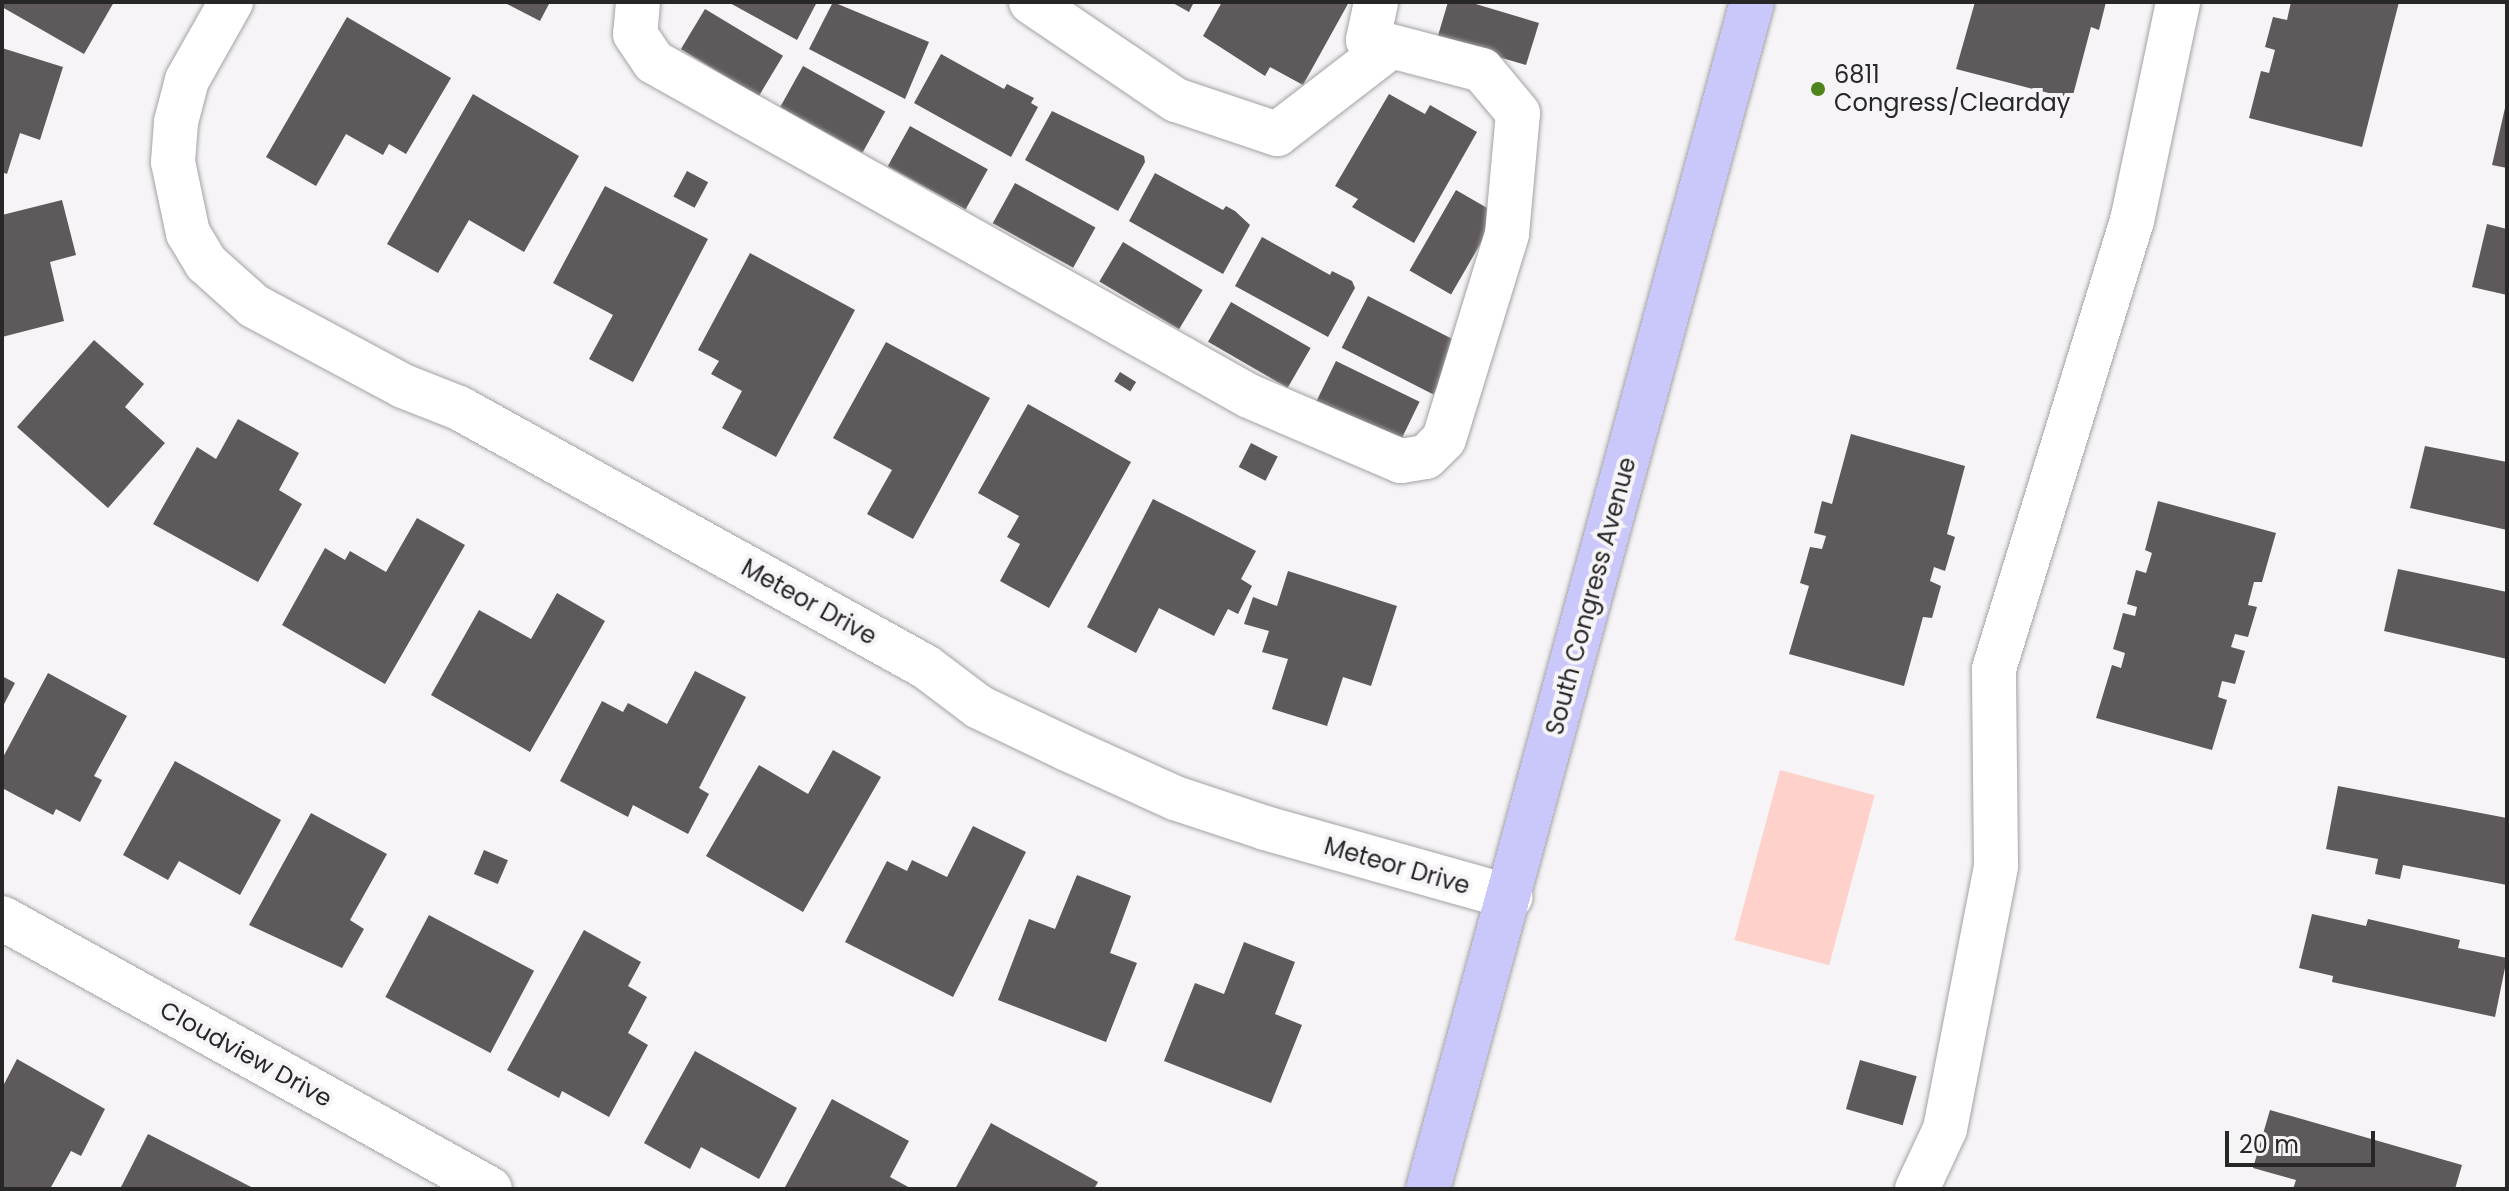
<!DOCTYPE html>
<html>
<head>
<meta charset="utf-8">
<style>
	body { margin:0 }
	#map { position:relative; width:2509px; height:1191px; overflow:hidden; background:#f6f4f7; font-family:Poppins,sans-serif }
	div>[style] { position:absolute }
	.green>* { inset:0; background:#fed2ca; transform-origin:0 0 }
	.building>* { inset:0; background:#5e5a5b; transform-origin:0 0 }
	.roads { filter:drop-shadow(0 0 2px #a4a2a5) drop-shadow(0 0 2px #a4a2a5) }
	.minor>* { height:44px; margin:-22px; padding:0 22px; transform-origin:22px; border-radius:22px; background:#fff }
	.major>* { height:44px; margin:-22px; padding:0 22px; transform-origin:22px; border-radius:22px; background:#cac7fa }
	.dots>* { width:22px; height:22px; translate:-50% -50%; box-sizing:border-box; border:4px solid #f6f4f7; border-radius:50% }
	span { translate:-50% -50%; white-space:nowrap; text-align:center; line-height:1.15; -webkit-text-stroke:8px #f6f4f7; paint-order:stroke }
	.poi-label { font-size:24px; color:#282728 }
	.left { translate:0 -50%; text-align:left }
	.street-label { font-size:24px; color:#282728 }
	.frame { position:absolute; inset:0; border:4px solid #282728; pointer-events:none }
	.scale { position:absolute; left:2225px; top:1131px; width:150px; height:36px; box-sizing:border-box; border:4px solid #282728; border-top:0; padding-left:10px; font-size:24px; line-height:28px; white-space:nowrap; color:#282728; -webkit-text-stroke:6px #f6f4f7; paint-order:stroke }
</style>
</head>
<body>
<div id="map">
	<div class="green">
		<i style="left:1780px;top:770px;width:98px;height:176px;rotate:15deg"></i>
	</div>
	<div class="building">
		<i style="clip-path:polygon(2px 2px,114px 2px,84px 54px,2px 7px)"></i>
		<i style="clip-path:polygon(503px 2px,550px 2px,540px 21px)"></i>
		<i style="clip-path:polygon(728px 2px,817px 2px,797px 40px)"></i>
		<i style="clip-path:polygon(833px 2px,929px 42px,905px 99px,809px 49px)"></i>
		<i style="clip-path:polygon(1171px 2px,1194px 2px,1189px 12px)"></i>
		<i style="clip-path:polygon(1222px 2px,1349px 2px,1303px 85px,1270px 67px,1265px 76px,1203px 36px)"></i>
		<i style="clip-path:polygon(1448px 2px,1469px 2px,1539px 23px,1526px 65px,1437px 39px)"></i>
		<i style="clip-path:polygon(1975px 2px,2106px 2px,2099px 30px,2091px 27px,2072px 99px,1956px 69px)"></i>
		<i style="clip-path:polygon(2291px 2px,2399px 2px,2362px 147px,2249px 118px,2261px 71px,2269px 73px,2275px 50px,2265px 47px,2273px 17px,2287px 20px)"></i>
		<i style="left:705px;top:9px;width:91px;height:47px;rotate:31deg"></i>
		<i style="clip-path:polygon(347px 17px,451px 78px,406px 154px,389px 144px,383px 155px,346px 134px,316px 186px,266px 157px)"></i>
		<i style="clip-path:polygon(2px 48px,63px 67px,40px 140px,20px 133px,7px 174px,2px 172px)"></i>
		<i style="clip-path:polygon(941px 54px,1004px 89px,1007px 84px,1034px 98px,1031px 103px,1038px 107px,1011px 157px,914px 103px)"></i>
		<i style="left:803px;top:66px;width:94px;height:47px;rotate:29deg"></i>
		<i style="clip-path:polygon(473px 94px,579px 156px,524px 252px,469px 220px,438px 273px,387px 244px)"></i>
		<i style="clip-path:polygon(1389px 94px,1425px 114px,1430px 105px,1477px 132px,1414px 243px,1352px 207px,1358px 199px,1335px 186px)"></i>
		<i style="clip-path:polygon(2505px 108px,2507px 109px,2507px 168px,2492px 165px)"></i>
		<i style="clip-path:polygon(1052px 111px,1144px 156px,1145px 162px,1118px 211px,1025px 160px)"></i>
		<i style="left:910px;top:126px;width:89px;height:46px;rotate:29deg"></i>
		<i style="left:687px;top:171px;width:24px;height:29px;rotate:28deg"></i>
		<i style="clip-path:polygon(1155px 173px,1223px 210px,1226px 206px,1235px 211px,1250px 225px,1223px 274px,1129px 221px)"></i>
		<i style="left:1015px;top:183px;width:92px;height:46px;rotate:29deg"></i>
		<i style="clip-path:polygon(605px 186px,708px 239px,633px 382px,589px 359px,613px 315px,553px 283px)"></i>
		<i style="left:1456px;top:190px;width:48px;height:93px;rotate:30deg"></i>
		<i style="clip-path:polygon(62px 200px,76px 255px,50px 262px,64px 321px,2px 337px,2px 215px)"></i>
		<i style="clip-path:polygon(2487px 224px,2507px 229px,2507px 295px,2472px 287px)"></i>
		<i style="clip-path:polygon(1262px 237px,1330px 275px,1332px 271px,1352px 281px,1355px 288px,1328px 337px,1235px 286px)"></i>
		<i style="left:1123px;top:242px;width:93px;height:46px;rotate:31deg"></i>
		<i style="clip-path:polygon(750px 253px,855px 310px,776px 457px,722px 428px,742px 391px,711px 374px,719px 361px,698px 350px)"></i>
		<i style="left:1368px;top:296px;width:103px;height:58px;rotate:27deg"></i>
		<i style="left:1231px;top:302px;width:92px;height:46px;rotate:30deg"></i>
		<i style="clip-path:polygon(94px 340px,144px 384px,125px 407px,165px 443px,108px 508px,17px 427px)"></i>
		<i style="clip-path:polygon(886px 342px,990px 398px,913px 539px,867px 514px,892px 470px,833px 438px)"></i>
		<i style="left:1336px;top:361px;width:93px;height:47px;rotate:26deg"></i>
		<i style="left:1120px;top:372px;width:19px;height:11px;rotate:32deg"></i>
		<i style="clip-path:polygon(1028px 404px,1131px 462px,1049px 608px,1000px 581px,1020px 544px,1007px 537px,1019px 516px,978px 493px)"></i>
		<i style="clip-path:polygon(238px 419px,299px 453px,279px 490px,302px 504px,258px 582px,153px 524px,197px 447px,216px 459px)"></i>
		<i style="clip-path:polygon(1851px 434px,1965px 466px,1947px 534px,1955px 537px,1945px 571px,1934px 567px,1930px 581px,1941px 586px,1932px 618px,1923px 617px,1904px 686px,1789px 654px,1809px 586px,1800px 583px,1810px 547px,1822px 549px,1826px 536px,1814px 533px,1822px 501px,1832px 504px)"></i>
		<i style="left:1251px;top:443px;width:30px;height:27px;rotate:27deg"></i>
		<i style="clip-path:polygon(2425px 446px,2507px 462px,2507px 530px,2410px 508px)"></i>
		<i style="clip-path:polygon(1153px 499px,1256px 551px,1241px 579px,1252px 586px,1238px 614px,1228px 609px,1214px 636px,1159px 608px,1136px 653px,1087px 627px)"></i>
		<i style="clip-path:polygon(2158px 501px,2276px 533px,2262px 582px,2254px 582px,2248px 605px,2257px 607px,2248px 637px,2235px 634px,2231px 647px,2245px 651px,2235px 684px,2222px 681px,2218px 697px,2227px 700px,2212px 750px,2096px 718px,2112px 665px,2121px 668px,2125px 653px,2113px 649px,2123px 613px,2135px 616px,2137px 607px,2127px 604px,2136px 570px,2146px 573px,2152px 553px,2145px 550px)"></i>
		<i style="clip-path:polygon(417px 518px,465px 545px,385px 684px,282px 625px,325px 548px,345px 560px,350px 551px,386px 572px)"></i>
		<i style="clip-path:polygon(2398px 569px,2507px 592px,2507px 659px,2384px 631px)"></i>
		<i style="clip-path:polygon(1288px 571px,1397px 606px,1371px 686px,1343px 677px,1327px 726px,1272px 709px,1288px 659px,1262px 652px,1269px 631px,1244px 624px,1253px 597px,1277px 606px)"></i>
		<i style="clip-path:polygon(557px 593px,605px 621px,530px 752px,431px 695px,479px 610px,531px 639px)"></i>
		<i style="clip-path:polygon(695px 671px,746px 697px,699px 788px,709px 794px,688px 834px,633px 805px,628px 817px,560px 781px,602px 701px,623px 712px,628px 703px,667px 724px)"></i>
		<i style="clip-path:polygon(48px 673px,127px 716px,94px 776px,102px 780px,80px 822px,56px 809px,53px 815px,2px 788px,2px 759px)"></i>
		<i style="clip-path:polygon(2px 676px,15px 683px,2px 708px)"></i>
		<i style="clip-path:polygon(833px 750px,881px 777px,803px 912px,706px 856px,759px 765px,808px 794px)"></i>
		<i style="clip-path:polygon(175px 761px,281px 820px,240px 895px,179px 861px,168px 880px,123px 855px)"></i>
		<i style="clip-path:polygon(2338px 786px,2507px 818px,2507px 885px,2403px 865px,2400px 879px,2375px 874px,2378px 859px,2326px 849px)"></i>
		<i style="clip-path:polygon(311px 813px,387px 854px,350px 920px,364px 929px,342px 968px,249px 925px)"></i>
		<i style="clip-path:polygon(973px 826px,1026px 852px,953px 997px,845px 942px,887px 861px,907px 871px,912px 860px,947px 877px)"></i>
		<i style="left:484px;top:850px;width:26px;height:26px;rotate:23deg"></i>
		<i style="clip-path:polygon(1077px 875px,1131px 896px,1110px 953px,1137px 963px,1106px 1042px,998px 1000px,1029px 919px,1055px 929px)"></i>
		<i style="clip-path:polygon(2312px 914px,2366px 926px,2368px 919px,2460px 940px,2458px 948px,2507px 958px,2495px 1017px,2332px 982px,2333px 976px,2299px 968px)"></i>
		<i style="left:429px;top:915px;width:119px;height:93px;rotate:28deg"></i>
		<i style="clip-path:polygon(584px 930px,641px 962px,628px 986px,647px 997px,628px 1033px,648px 1045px,609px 1117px,562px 1091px,559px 1098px,507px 1070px)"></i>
		<i style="clip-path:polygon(1244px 942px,1295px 962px,1275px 1014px,1302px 1025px,1271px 1103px,1164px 1061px,1195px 983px,1224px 994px)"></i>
		<i style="clip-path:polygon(695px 1051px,797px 1108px,759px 1179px,701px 1147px,690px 1169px,644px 1143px)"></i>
		<i style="clip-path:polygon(17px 1059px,105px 1109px,81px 1156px,71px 1151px,50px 1189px,2px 1189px,2px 1088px)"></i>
		<i style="left:1860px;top:1060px;width:59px;height:51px;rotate:16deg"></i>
		<i style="clip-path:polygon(832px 1099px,909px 1141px,890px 1177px,912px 1189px,784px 1189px)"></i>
		<i style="clip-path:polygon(2270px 1110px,2462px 1165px,2455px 1189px,2293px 1189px,2296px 1180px,2253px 1168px)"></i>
		<i style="clip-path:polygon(991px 1123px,1098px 1182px,1094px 1189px,955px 1189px)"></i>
		<i style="clip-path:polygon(148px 1134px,158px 1139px,255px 1189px,120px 1189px)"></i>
	</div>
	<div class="roads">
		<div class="minor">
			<i style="left:231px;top:2px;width:90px;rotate:119.4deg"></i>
			<i style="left:187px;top:80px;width:43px;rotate:104.7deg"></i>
			<i style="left:176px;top:122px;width:40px;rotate:94.3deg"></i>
			<i style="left:173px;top:162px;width:73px;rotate:78.1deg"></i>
			<i style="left:188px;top:233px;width:35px;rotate:59deg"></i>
			<i style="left:206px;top:263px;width:64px;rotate:41.9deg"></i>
			<i style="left:254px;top:306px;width:169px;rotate:28.2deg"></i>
			<i style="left:403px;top:386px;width:60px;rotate:21.4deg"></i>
			<i style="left:459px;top:408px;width:534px;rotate:29.01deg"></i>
			<i style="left:926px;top:667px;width:66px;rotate:37deg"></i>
			<i style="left:979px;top:707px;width:98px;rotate:25.5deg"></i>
			<i style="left:1067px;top:749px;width:119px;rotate:24.4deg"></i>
			<i style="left:1175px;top:798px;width:95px;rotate:18.4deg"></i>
			<i style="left:1265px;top:828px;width:255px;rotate:15.7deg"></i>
			<i style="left:638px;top:2px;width:32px;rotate:95deg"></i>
			<i style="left:635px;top:34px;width:34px;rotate:56deg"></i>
			<i style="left:654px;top:62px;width:682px;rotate:29.31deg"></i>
			<i style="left:1249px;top:396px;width:165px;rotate:23.2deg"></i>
			<i style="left:1401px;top:461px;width:25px;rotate:-9deg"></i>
			<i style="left:1426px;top:457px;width:25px;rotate:-45deg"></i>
			<i style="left:1444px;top:439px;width:214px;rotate:-72.9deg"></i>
			<i style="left:1507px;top:234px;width:121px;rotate:-84.8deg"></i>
			<i style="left:1518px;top:113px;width:56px;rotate:-129.9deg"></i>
			<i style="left:1482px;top:70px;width:118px;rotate:-165.3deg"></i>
			<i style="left:1368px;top:40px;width:39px;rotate:-78deg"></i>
			<i style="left:1031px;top:2px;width:175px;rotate:34.1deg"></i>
			<i style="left:1176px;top:100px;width:107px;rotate:18.6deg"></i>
			<i style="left:1277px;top:134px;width:143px;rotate:-37.6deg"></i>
			<i style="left:2px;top:918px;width:558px;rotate:29.04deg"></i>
			<i style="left:1917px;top:1189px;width:66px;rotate:-65deg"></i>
			<i style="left:1945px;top:1129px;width:268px;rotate:-79deg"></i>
			<i style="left:1996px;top:866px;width:197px;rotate:-90.6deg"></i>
			<i style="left:1994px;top:669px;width:469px;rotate:-72.9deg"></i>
			<i style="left:2132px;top:221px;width:224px;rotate:-78.1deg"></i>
		</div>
		<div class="major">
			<i style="left:1428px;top:1189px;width:1230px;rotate:-74.73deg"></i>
		</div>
	</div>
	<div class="dots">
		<i style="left:1818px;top:89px;background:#4f851d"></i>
	</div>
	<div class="poi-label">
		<span class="left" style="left:1834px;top:89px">6811<br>Congress/Clearday</span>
	</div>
	<div class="street-label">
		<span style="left:1591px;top:596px;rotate:-75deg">South Congress Avenue</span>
		<span style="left:809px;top:602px;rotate:29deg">Meteor Drive</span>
		<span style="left:1397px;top:866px;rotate:16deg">Meteor Drive</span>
		<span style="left:246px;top:1054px;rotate:29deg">Cloudview Drive</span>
	</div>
	<div class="frame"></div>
	<div class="scale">20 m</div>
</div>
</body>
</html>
